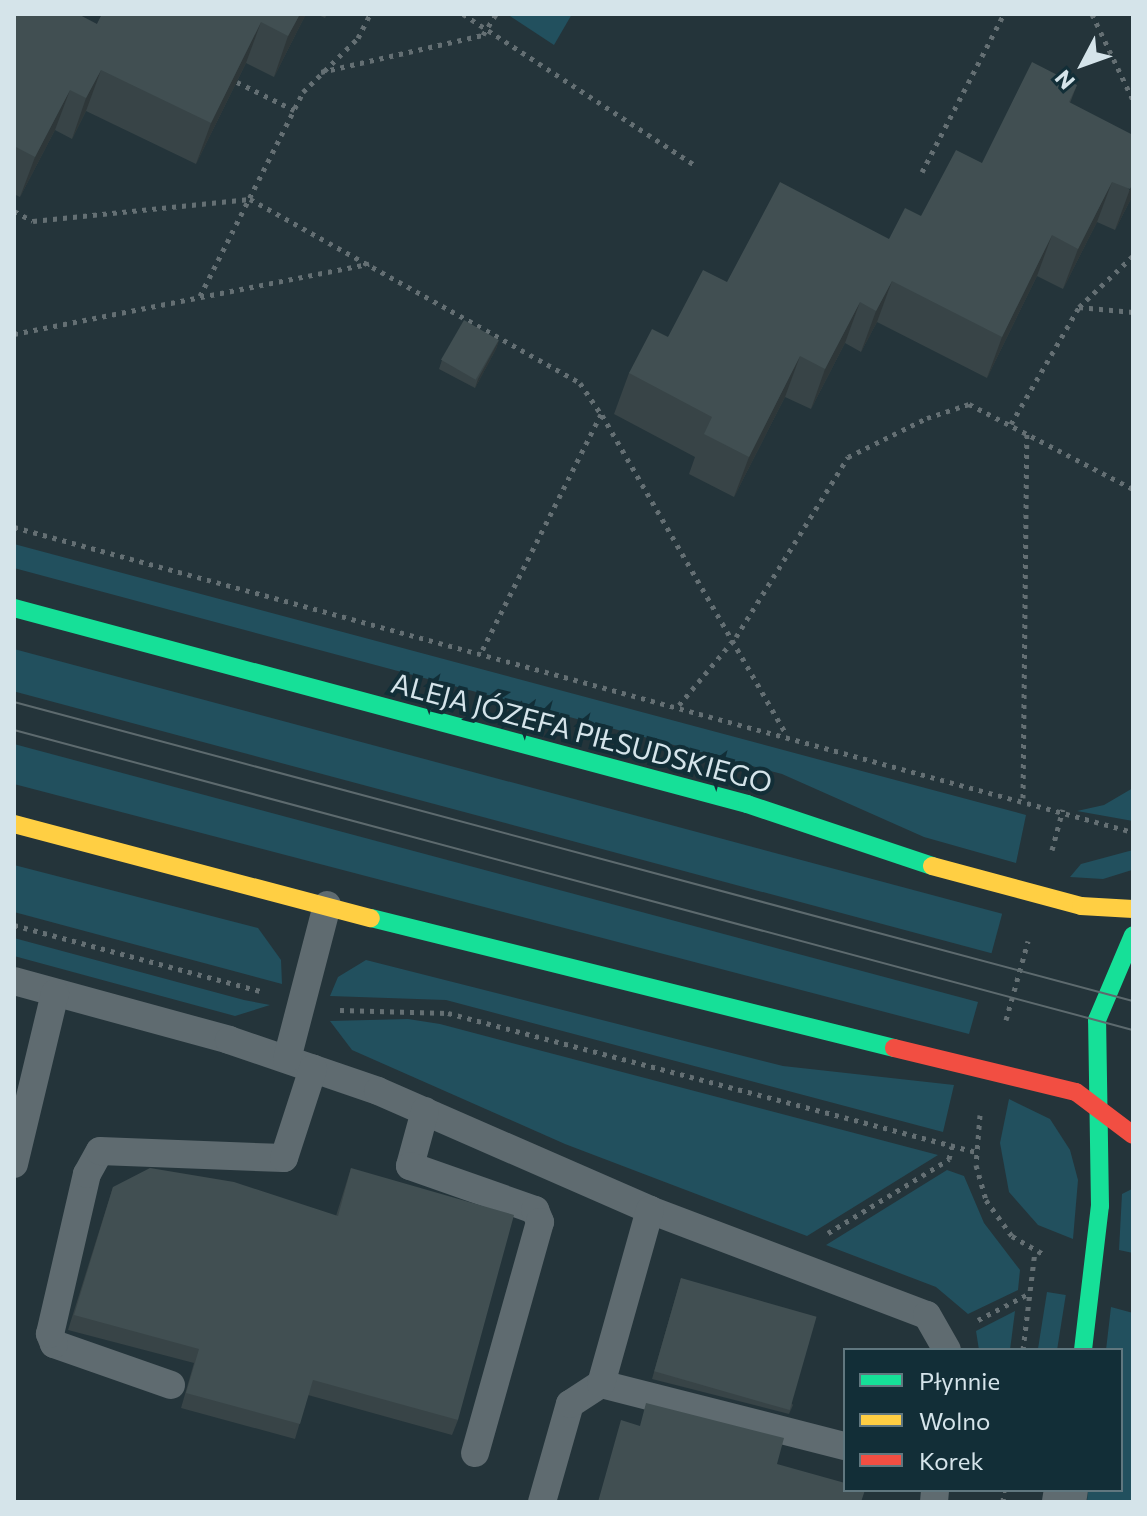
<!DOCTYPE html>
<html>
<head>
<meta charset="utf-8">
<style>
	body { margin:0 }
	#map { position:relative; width:1147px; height:1516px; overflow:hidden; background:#24343a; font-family:Commissioner,sans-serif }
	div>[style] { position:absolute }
	.green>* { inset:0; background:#22505e; transform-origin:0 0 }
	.path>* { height:5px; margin-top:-2.5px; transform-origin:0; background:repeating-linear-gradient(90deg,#646f73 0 4px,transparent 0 10px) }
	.lane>* { height:28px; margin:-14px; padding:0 14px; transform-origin:14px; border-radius:14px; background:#5f6b70 }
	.street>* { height:44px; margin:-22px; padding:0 22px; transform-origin:22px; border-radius:22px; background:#5f6b70 }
	.fast>* { height:18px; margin:-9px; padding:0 9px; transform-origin:9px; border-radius:9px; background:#16e098 }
	.slow>* { height:18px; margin:-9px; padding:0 9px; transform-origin:9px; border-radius:9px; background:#ffcf43 }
	.jam>* { height:18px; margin:-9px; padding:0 9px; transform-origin:9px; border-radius:9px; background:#f24e42 }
	.tram>* { height:2px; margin:-1px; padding:0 1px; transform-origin:1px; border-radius:1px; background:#5d6a6e }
	.wall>* { inset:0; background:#384447 }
	.shaded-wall>* { inset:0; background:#2e3739 }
	.building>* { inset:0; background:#414f52; transform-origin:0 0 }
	span { translate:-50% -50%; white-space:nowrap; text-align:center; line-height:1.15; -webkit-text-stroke:8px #122e37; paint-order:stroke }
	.street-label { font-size:28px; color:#d5e4ea }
	.frame { position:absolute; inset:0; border:16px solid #d5e4ea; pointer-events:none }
	.legend { position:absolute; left:843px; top:1348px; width:280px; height:144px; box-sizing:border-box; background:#122e37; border:2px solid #60777f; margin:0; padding:10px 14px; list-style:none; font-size:24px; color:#d5e4ea }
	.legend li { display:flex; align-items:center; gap:16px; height:40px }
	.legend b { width:40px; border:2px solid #60777f }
	.north { position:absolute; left:1043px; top:24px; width:80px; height:80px; -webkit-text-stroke:6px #122e37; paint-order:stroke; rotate:229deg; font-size:22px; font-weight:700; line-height:32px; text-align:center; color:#d5e4ea }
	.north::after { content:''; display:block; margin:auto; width:28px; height:36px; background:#d5e4ea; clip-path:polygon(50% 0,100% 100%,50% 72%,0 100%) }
</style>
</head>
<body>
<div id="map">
	<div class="green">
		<i style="clip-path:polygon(507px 14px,572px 14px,554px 45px)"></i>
		<i style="clip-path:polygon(14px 544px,1026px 815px,1016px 863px,924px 837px,782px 774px,14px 568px)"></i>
		<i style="left:14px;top:649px;width:1023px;height:41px;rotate:15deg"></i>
		<i style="clip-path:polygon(14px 744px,978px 1002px,969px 1034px,14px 784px)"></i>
		<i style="clip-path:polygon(1133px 788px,1133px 821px,1077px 811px,1104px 805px)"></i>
		<i style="clip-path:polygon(1133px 850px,1132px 870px,1103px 879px,1070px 877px,1081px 864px)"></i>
		<i style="clip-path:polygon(14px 865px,258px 928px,281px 960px,282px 984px,14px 912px)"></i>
		<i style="clip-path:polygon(14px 938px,244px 1000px,270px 1005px,235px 1016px,14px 956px)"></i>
		<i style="clip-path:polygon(366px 960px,783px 1066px,954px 1085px,943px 1132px,446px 1000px,330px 996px,338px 977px)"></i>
		<i style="clip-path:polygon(408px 1019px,440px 1024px,938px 1155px,807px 1236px,565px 1144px,352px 1050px,330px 1021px)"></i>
		<i style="clip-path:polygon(1009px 1099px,1050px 1119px,1070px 1150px,1078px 1180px,1073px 1239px,1038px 1225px,1009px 1192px,1000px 1143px)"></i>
		<i style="clip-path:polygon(947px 1170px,964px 1176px,984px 1223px,1020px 1270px,1018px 1290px,968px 1314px,936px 1287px,826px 1245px)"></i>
		<i style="clip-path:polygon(1132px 1189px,1133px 1190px,1133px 1253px,1119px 1250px,1122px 1194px)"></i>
		<i style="left:1047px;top:1292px;width:19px;height:58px;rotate:9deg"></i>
		<i style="clip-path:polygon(1111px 1307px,1133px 1313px,1133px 1502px,1087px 1502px,1088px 1490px,1121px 1490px,1121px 1350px,1106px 1350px)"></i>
		<i style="clip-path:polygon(1015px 1311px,1010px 1350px,979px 1350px,976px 1331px)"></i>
	</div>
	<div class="path">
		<i style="left:463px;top:14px;width:275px;rotate:33.1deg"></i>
		<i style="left:1092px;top:14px;width:95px;rotate:64.5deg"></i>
		<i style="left:321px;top:72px;width:166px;rotate:-12.9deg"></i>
		<i style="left:483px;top:35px;width:25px;rotate:-58deg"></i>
		<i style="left:237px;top:82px;width:64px;rotate:26.2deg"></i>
		<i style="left:922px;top:172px;width:178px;rotate:-62.6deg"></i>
		<i style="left:14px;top:211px;width:21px;rotate:28deg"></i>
		<i style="left:33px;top:221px;width:218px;rotate:-5.8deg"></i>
		<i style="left:250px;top:199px;width:378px;rotate:29.1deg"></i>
		<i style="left:580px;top:383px;width:37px;rotate:56deg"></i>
		<i style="left:601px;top:414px;width:267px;rotate:116.7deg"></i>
		<i style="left:200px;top:296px;width:229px;rotate:-63.2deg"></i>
		<i style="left:303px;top:92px;width:77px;rotate:-44.5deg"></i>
		<i style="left:358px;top:38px;width:27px;rotate:-63deg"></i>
		<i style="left:1079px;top:307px;width:54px;rotate:5.3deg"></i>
		<i style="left:14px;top:334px;width:362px;rotate:-11.2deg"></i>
		<i style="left:602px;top:415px;width:368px;rotate:60deg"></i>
		<i style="left:1011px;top:424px;width:135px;rotate:-59.8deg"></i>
		<i style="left:1079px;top:307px;width:74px;rotate:-43.4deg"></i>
		<i style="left:14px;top:527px;width:1160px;rotate:15.25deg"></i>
		<i style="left:679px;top:705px;width:89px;rotate:-50deg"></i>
		<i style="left:736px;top:637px;width:212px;rotate:-58.1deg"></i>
		<i style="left:848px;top:457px;width:88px;rotate:-26.3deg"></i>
		<i style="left:927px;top:418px;width:44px;rotate:-18.4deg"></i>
		<i style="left:969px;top:404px;width:185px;rotate:27.4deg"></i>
		<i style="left:1023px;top:798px;width:364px;rotate:-89.4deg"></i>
		<i style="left:1052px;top:850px;width:42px;rotate:-75deg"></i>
		<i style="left:14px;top:925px;width:259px;rotate:15deg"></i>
		<i style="left:340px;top:1010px;width:108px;rotate:1.6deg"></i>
		<i style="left:448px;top:1013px;width:546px;rotate:14.75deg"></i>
		<i style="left:1006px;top:1020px;width:82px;rotate:-74.4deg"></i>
		<i style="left:980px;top:1115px;width:50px;rotate:94.6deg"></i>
		<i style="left:976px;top:1165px;width:36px;rotate:74deg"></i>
		<i style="left:986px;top:1200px;width:44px;rotate:54.2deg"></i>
		<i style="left:1012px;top:1236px;width:38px;rotate:30deg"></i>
		<i style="left:828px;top:1233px;width:142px;rotate:-31.4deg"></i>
		<i style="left:949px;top:1159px;width:13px;rotate:-77deg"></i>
		<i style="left:978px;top:1320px;width:59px;rotate:-27.4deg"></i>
		<i style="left:1023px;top:1350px;width:100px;rotate:-83.1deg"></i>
		<i style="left:1003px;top:1502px;width:12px;rotate:-85deg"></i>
	</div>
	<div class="lane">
		<i style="left:14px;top:981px;width:223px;rotate:15.3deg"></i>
		<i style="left:229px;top:1040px;width:157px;rotate:18.9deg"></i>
		<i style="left:378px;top:1091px;width:297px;rotate:23.6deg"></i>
		<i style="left:650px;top:1210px;width:296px;rotate:20.8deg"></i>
		<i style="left:927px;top:1315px;width:40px;rotate:60.3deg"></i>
		<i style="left:287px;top:1059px;width:159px;rotate:-75.4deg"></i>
		<i style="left:425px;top:1111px;width:57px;rotate:105.3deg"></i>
		<i style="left:410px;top:1166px;width:133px;rotate:19.4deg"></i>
		<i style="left:535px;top:1210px;width:13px;rotate:67deg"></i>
		<i style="left:540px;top:1222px;width:240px;rotate:105.7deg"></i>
		<i style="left:14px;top:1164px;width:176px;rotate:-76.5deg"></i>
		<i style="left:601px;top:1384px;width:252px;rotate:14.3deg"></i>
		<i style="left:171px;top:1385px;width:124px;rotate:-160.7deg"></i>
		<i style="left:54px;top:1344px;width:11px;rotate:-112deg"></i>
		<i style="left:50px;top:1334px;width:164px;rotate:-77deg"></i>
		<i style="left:87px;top:1174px;width:26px;rotate:-61deg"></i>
		<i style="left:100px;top:1151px;width:184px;rotate:2.2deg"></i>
		<i style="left:284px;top:1158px;width:94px;rotate:-72deg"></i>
		<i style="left:542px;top:1502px;width:102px;rotate:-74.1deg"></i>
		<i style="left:570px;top:1404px;width:37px;rotate:-33deg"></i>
		<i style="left:601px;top:1384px;width:181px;rotate:-74.3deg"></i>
		<i style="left:934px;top:1502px;width:12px;rotate:-85deg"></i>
	</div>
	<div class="street">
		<i style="left:1064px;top:1502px;width:12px;rotate:-81deg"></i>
	</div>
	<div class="fast">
		<i style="left:14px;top:608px;width:759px;rotate:14.97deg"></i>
		<i style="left:747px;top:804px;width:195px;rotate:18.5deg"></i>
		<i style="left:371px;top:918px;width:539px;rotate:13.96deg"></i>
		<i style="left:1083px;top:1350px;width:145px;rotate:-83.3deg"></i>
		<i style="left:1100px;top:1206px;width:186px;rotate:-90.9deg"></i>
		<i style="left:1097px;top:1020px;width:92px;rotate:-67deg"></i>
	</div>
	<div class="slow">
		<i style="left:14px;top:824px;width:369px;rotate:14.8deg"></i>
		<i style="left:932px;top:866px;width:154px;rotate:15deg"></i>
		<i style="left:1081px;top:906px;width:52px;rotate:3.3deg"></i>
	</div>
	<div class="jam">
		<i style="left:894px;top:1048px;width:187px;rotate:13.6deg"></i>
		<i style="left:1076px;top:1092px;width:71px;rotate:37deg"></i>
	</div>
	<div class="tram">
		<i style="left:14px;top:702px;width:1158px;rotate:14.96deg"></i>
		<i style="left:14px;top:730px;width:1159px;rotate:15.01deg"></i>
	</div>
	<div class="wall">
		<i style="clip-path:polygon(14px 14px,97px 24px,102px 14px,306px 14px,274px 77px,246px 63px,196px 164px,86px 111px,72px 139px,55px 130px,20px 197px,14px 194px)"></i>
		<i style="clip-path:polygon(316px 14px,327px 14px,325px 18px)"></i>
		<i style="clip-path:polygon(1077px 85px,1070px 103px,1133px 195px,1115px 230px,1097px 222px,1063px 289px,1037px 276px,987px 378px,877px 322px,861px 352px,845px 343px,811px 409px,785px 397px,734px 497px,689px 474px,695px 457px,614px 414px,629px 373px,727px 282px,889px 239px,921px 216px,982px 163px)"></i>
		<i style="clip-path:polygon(499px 340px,496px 349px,475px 388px,439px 369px,442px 360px)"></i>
		<i style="clip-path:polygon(351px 1168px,458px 1420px,452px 1435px,308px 1395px,295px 1439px,181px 1408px,194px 1363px,68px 1330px,113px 1187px,336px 1216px)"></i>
		<i style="clip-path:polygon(681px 1278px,793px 1405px,789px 1414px,652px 1379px)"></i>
	</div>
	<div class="shaded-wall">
		<i style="clip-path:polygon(300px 14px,306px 14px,274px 77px,288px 36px)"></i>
		<i style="clip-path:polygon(261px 22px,246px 63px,196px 164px,211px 123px)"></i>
		<i style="clip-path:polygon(101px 70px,86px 111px,72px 139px,86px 98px)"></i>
		<i style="clip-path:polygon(70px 90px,55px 130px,20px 197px,35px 157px)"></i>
		<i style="clip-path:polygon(1112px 182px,1097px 222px,1063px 289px,1078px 249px)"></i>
		<i style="clip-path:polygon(1133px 183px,1133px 195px,1115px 230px,1130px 189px)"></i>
		<i style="clip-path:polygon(1052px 235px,1037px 276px,987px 378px,1002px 337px)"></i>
		<i style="clip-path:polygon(892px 281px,877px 322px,861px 352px,876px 311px)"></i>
		<i style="clip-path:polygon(860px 302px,845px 343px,811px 409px,825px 369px)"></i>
		<i style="clip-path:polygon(499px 340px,496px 349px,475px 388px,478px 379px)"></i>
		<i style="clip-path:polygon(800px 356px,785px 397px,734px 497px,749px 457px)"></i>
	</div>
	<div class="building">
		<i style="clip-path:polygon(14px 14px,78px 14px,97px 24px,102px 14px,300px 14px,288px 36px,261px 22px,211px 123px,101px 70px,86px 98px,70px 90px,35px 157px,14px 146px)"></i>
		<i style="clip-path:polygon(1032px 62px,1077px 85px,1069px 102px,1133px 135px,1133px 183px,1130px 189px,1112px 182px,1078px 249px,1052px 235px,1002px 337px,892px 281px,876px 311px,860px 302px,825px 369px,800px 356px,749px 457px,704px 434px,712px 417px,629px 373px,652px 329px,668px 337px,703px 270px,727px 282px,780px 182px,889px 239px,905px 208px,921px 216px,956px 150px,982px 163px)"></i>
		<i style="left:464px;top:320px;width:40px;height:46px;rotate:30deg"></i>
		<i style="clip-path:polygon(150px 1168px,234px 1182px,338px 1216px,351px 1168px,514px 1215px,458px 1420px,313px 1380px,300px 1424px,186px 1393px,199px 1349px,74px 1315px,113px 1187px)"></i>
		<i style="left:681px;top:1278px;width:141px;height:97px;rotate:16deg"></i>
		<i style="clip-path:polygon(646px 1403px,784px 1438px,777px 1464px,845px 1483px,845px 1490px,865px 1490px,861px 1502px,598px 1502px,621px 1420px,640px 1426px)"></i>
	</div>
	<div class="street-label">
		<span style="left:582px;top:732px;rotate:15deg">ALEJA JÓZEFA PIŁSUDSKIEGO</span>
	</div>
	<div class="frame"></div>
	<ul class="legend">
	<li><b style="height:10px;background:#16e098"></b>Płynnie</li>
	<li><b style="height:10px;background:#ffcf43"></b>Wolno</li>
	<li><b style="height:10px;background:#f24e42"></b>Korek</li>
	</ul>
	<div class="north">N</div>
</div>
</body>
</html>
